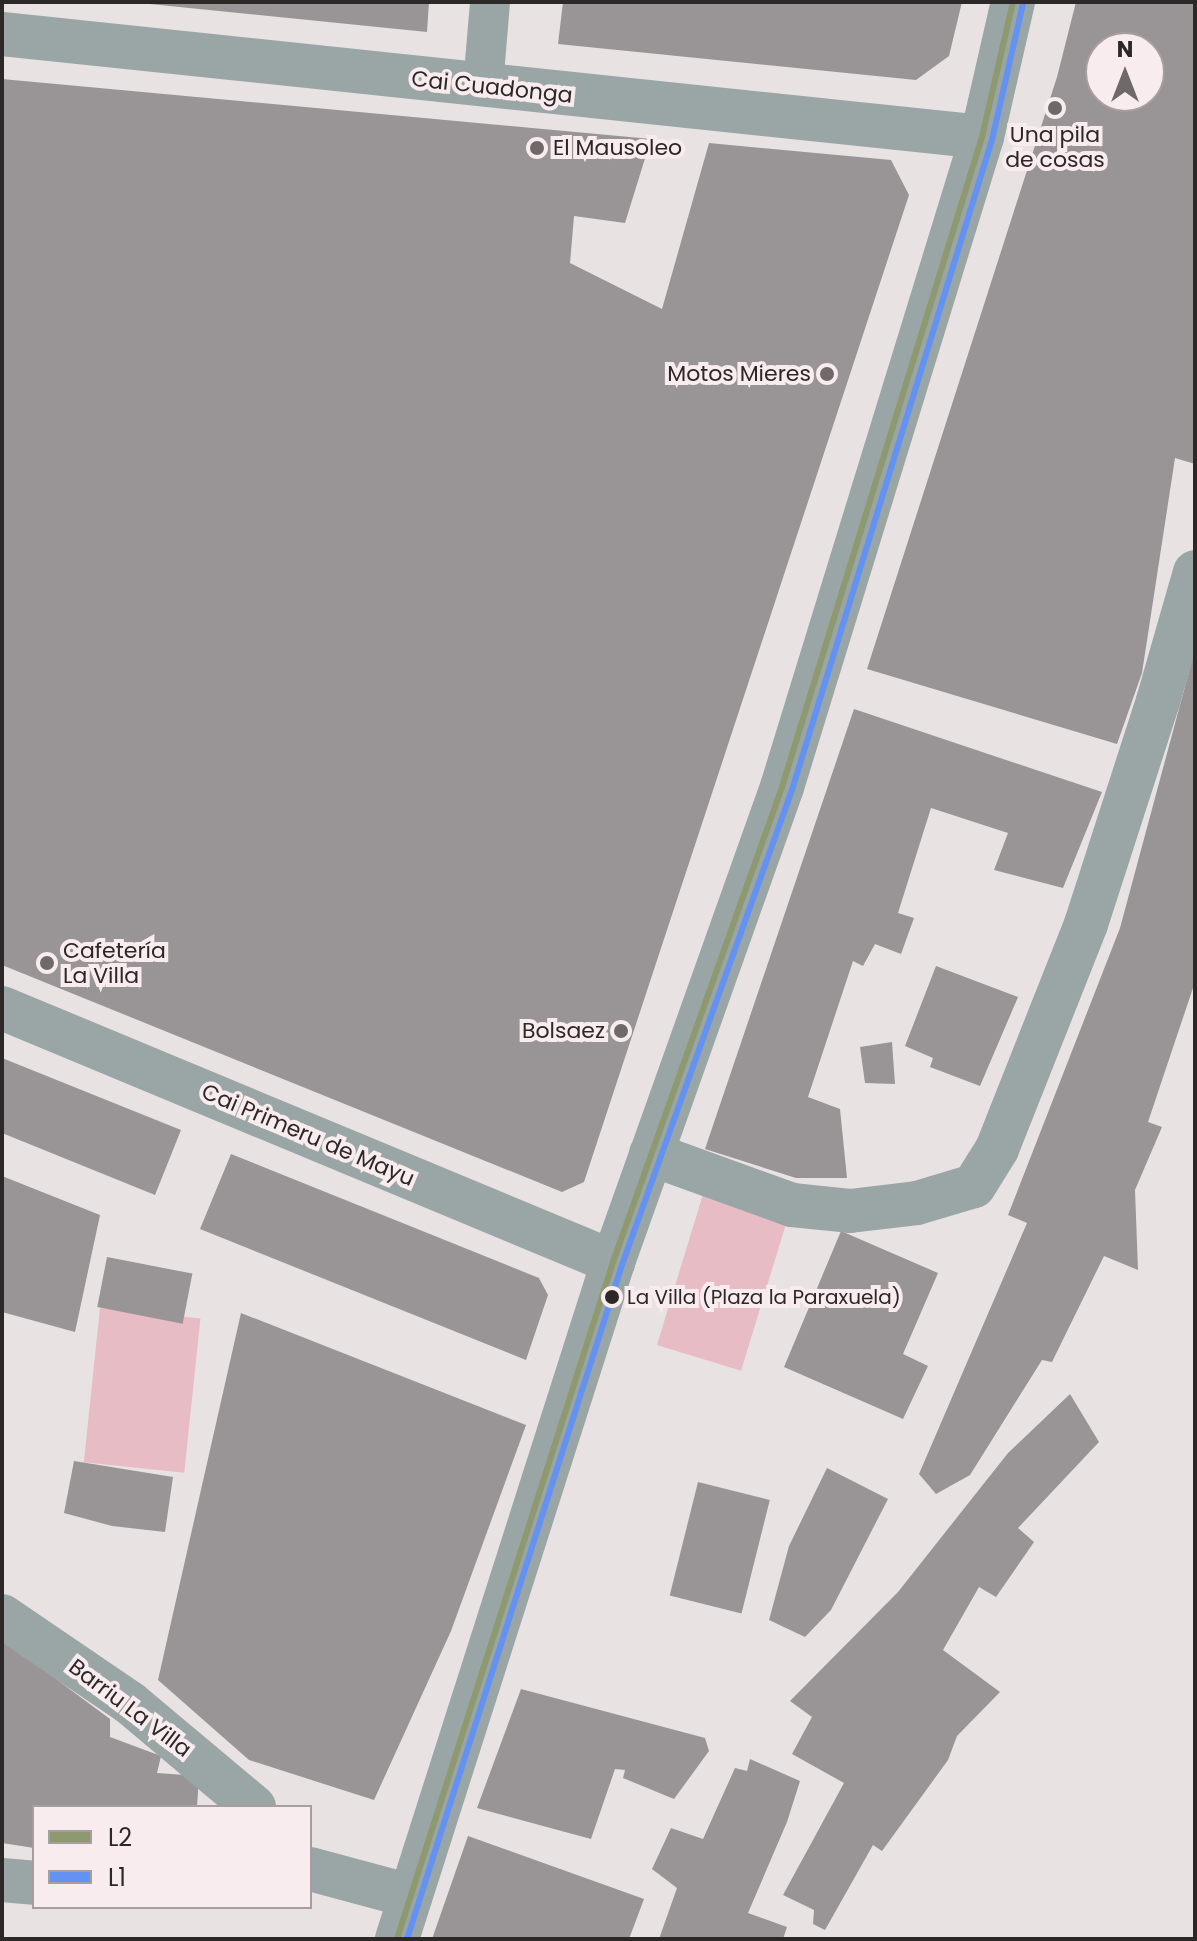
<!DOCTYPE html>
<html>
<head>
<meta charset="utf-8">
<style>
	body { margin:0 }
	#map { position:relative; width:1197px; height:1941px; overflow:hidden; background:#e9e2e3; font-family:Poppins,sans-serif }
	div>[style] { position:absolute }
	.green>* { inset:0; background:#e8bcc4; transform-origin:0 0 }
	.building>* { inset:0; background:#999495; transform-origin:0 0 }
	.pedestrian>* { height:40px; margin:-20px; padding:0 20px; transform-origin:20px; border-radius:20px; background:#9aa5a5 }
	.minor>* { height:44px; margin:-22px; padding:0 22px; transform-origin:22px; border-radius:22px; background:#9aa5a5 }
	.tertiary>* { height:44px; margin:-22px; padding:0 22px; transform-origin:22px; border-radius:22px; background:#9aa5a5 }
	.bus-1>* { height:6px; margin:-3px; padding:0 3px; transform-origin:3px; border-radius:3px; background:#8e996f }
	.bus-2>* { height:6px; margin:-3px; padding:0 3px; transform-origin:3px; border-radius:3px; background:#6492f3 }
	.dots>* { width:22px; height:22px; translate:-50% -50%; box-sizing:border-box; border:4px solid #f9ecee; border-radius:50% }
	span { translate:-50% -50%; white-space:nowrap; text-align:center; line-height:1.15; -webkit-text-stroke:8px #f9ecee; paint-order:stroke }
	.bus-label { font-size:20px; color:#2d2828 }
	.left { translate:0 -50%; text-align:left }
	.street-label { font-size:22px; color:#2d2828 }
	.poi-label { font-size:22px; color:#2d2828 }
	.right { translate:-100% -50%; text-align:right }
	.frame { position:absolute; inset:0; border:4px solid #2d2828; pointer-events:none }
	.legend { position:absolute; left:32px; top:1805px; width:280px; height:104px; box-sizing:border-box; background:#f9ecee; border:2px solid #a79e9f; margin:0; padding:10px 14px; list-style:none; font-size:24px; color:#2d2828 }
	.legend li { display:flex; align-items:center; gap:16px; height:40px }
	.legend b { width:40px; border:2px solid #a79e9f }
	.north { position:absolute; left:1085px; top:32px; width:80px; height:80px; box-sizing:border-box; background:#f9ecee; border:2px solid #a79e9f; border-radius:50%; rotate:0deg; font-size:22px; font-weight:700; line-height:32px; text-align:center; color:#2d2828 }
	.north::after { content:''; display:block; margin:auto; width:28px; height:36px; background:#6f6969; clip-path:polygon(50% 0,100% 100%,50% 72%,0 100%) }
</style>
</head>
<body>
<div id="map">
	<div class="green">
		<i style="left:704px;top:1191px;width:88px;height:161px;rotate:17deg"></i>
		<i style="left:100px;top:1308px;width:101px;height:155px;rotate:6deg"></i>
	</div>
	<div class="building">
		<i style="clip-path:polygon(130px 2px,429px 2px,427px 32px)"></i>
		<i style="clip-path:polygon(563px 2px,962px 2px,949px 56px,916px 80px,558px 44px)"></i>
		<i style="clip-path:polygon(evenodd,1076px 2px,1195px 2px,1195px 464px,1175px 458px,1142px 673px,1117px 744px,867px 669px,1057px 77px,1076px 2px,1101px 48px,1149px 48px,1149px 96px,1101px 96px,1101px 48px)"></i>
		<i style="clip-path:polygon(2px 79px,651px 139px,625px 223px,574px 216px,570px 263px,662px 309px,709px 143px,891px 160px,909px 195px,584px 1182px,562px 1192px,2px 965px)"></i>
		<i style="clip-path:polygon(1194px 653px,1195px 982px,1148px 1122px,1162px 1127px,1135px 1190px,1138px 1270px,1104px 1256px,1052px 1362px,1042px 1360px,970px 1475px,936px 1494px,919px 1474px,1027px 1223px,1008px 1215px,1120px 928px)"></i>
		<i style="clip-path:polygon(854px 709px,1102px 792px,1063px 888px,994px 870px,1008px 833px,931px 808px,898px 913px,914px 918px,901px 954px,875px 944px,863px 966px,853px 961px,808px 1097px,840px 1109px,847px 1178px,796px 1178px,705px 1149px)"></i>
		<i style="clip-path:polygon(936px 966px,1018px 997px,980px 1086px,930px 1067px,933px 1058px,905px 1046px)"></i>
		<i style="clip-path:polygon(892px 1042px,895px 1084px,865px 1083px,860px 1047px)"></i>
		<i style="clip-path:polygon(2px 1058px,181px 1130px,155px 1195px,2px 1133px)"></i>
		<i style="clip-path:polygon(231px 1154px,539px 1278px,548px 1295px,526px 1360px,200px 1229px)"></i>
		<i style="clip-path:polygon(2px 1176px,100px 1215px,75px 1332px,2px 1312px)"></i>
		<i style="clip-path:polygon(841px 1231px,938px 1273px,903px 1354px,928px 1366px,903px 1419px,784px 1367px)"></i>
		<i style="left:107px;top:1257px;width:87px;height:51px;rotate:11deg"></i>
		<i style="clip-path:polygon(241px 1313px,526px 1425px,451px 1631px,374px 1800px,249px 1760px,158px 1680px)"></i>
		<i style="clip-path:polygon(1070px 1394px,1099px 1442px,1018px 1528px,1034px 1542px,996px 1597px,979px 1587px,943px 1650px,1000px 1692px,957px 1736px,948px 1760px,882px 1851px,873px 1845px,825px 1930px,813px 1924px,814px 1910px,783px 1895px,844px 1783px,792px 1754px,812px 1717px,790px 1701px,898px 1592px,1008px 1453px)"></i>
		<i style="clip-path:polygon(74px 1461px,173px 1477px,165px 1532px,112px 1526px,64px 1513px)"></i>
		<i style="clip-path:polygon(827px 1468px,888px 1499px,831px 1610px,805px 1637px,769px 1620px,789px 1546px)"></i>
		<i style="left:698px;top:1482px;width:74px;height:117px;rotate:14deg"></i>
		<i style="clip-path:polygon(2px 1639px,110px 1719px,110px 1737px,161px 1756px,157px 1773px,199px 1776px,197px 1807px,34px 1807px,34px 1848px,2px 1843px)"></i>
		<i style="clip-path:polygon(521px 1689px,705px 1738px,709px 1751px,674px 1799px,623px 1778px,625px 1770px,615px 1769px,591px 1839px,477px 1808px)"></i>
		<i style="clip-path:polygon(750px 1759px,800px 1781px,787px 1822px,748px 1913px,787px 1927px,783px 1939px,659px 1939px,677px 1888px,652px 1869px,671px 1828px,703px 1839px,735px 1768px,747px 1771px)"></i>
		<i style="clip-path:polygon(468px 1836px,644px 1899px,629px 1939px,432px 1939px)"></i>
	</div>
	<div class="pedestrian">
		<i style="left:483px;top:86px;width:84px;rotate:-85.2deg"></i>
	</div>
	<div class="minor">
		<i style="left:2px;top:34px;width:985px;rotate:6deg"></i>
		<i style="left:2px;top:1008px;width:662px;rotate:22.57deg"></i>
		<i style="left:651px;top:1154px;width:150px;rotate:19.9deg"></i>
		<i style="left:792px;top:1205px;width:58px;rotate:5.9deg"></i>
		<i style="left:850px;top:1211px;width:67px;rotate:-6.8deg"></i>
		<i style="left:917px;top:1203px;width:59px;rotate:-16.6deg"></i>
		<i style="left:974px;top:1186px;width:44px;rotate:-58.1deg"></i>
		<i style="left:997px;top:1149px;width:242px;rotate:-68.4deg"></i>
		<i style="left:1086px;top:924px;width:234px;rotate:-72.1deg"></i>
		<i style="left:1158px;top:701px;width:134px;rotate:-74deg"></i>
		<i style="left:2px;top:1616px;width:155px;rotate:34.2deg"></i>
		<i style="left:130px;top:1703px;width:162px;rotate:40deg"></i>
		<i style="left:310px;top:1869px;width:104px;rotate:15.1deg"></i>
		<i style="left:2px;top:1880px;width:32px;rotate:5deg"></i>
	</div>
	<div class="tertiary">
		<i style="left:397px;top:1939px;width:711px;rotate:-72.3deg"></i>
		<i style="left:613px;top:1262px;width:504px;rotate:-70.41deg"></i>
		<i style="left:782px;top:787px;width:680px;rotate:-72.9deg"></i>
		<i style="left:982px;top:137px;width:139px;rotate:-77.1deg"></i>
	</div>
	<div class="bus-1">
		<i style="left:397px;top:1939px;width:711px;rotate:-72.3deg"></i>
		<i style="left:613px;top:1262px;width:504px;rotate:-70.41deg"></i>
		<i style="left:782px;top:787px;width:680px;rotate:-72.9deg"></i>
		<i style="left:982px;top:137px;width:139px;rotate:-77.1deg"></i>
	</div>
	<div class="bus-2">
		<i style="left:407px;top:1939px;width:707px;rotate:-72.31deg"></i>
		<i style="left:622px;top:1265px;width:505px;rotate:-70.31deg"></i>
		<i style="left:792px;top:790px;width:680px;rotate:-72.9deg"></i>
		<i style="left:992px;top:140px;width:139px;rotate:-77.2deg"></i>
	</div>
	<div class="dots">
		<i style="left:1055px;top:108px;background:#6f6969"></i>
		<i style="left:537px;top:148px;background:#6f6969"></i>
		<i style="left:827px;top:374px;background:#6f6969"></i>
		<i style="left:47px;top:963px;background:#6f6969"></i>
		<i style="left:621px;top:1031px;background:#6f6969"></i>
		<i style="left:612px;top:1297px;background:#2d2828"></i>
	</div>
	<div class="bus-label">
		<span class="left" style="left:627px;top:1297px">La Villa (Plaza la Paraxuela)</span>
	</div>
	<div class="street-label">
		<span style="left:492px;top:87px;rotate:6deg">Cai Cuadonga</span>
		<span style="left:308px;top:1135px;rotate:23deg">Cai Primeru de Mayu</span>
		<span style="left:130px;top:1708px;rotate:37deg">Barriu La Villa</span>
	</div>
	<div class="poi-label">
		<span style="left:1055px;top:147px">Una pila<br>de cosas</span>
		<span class="left" style="left:553px;top:148px">El Mausoleo</span>
		<span class="right" style="left:811px;top:374px">Motos Mieres</span>
		<span class="left" style="left:63px;top:963px">Cafetería<br>La Villa</span>
		<span class="right" style="left:605px;top:1031px">Bolsaez</span>
	</div>
	<div class="frame"></div>
	<ul class="legend">
	<li><b style="height:10px;background:#8e996f"></b>L2</li>
	<li><b style="height:10px;background:#6492f3"></b>L1</li>
	</ul>
	<div class="north">N</div>
</div>
</body>
</html>
